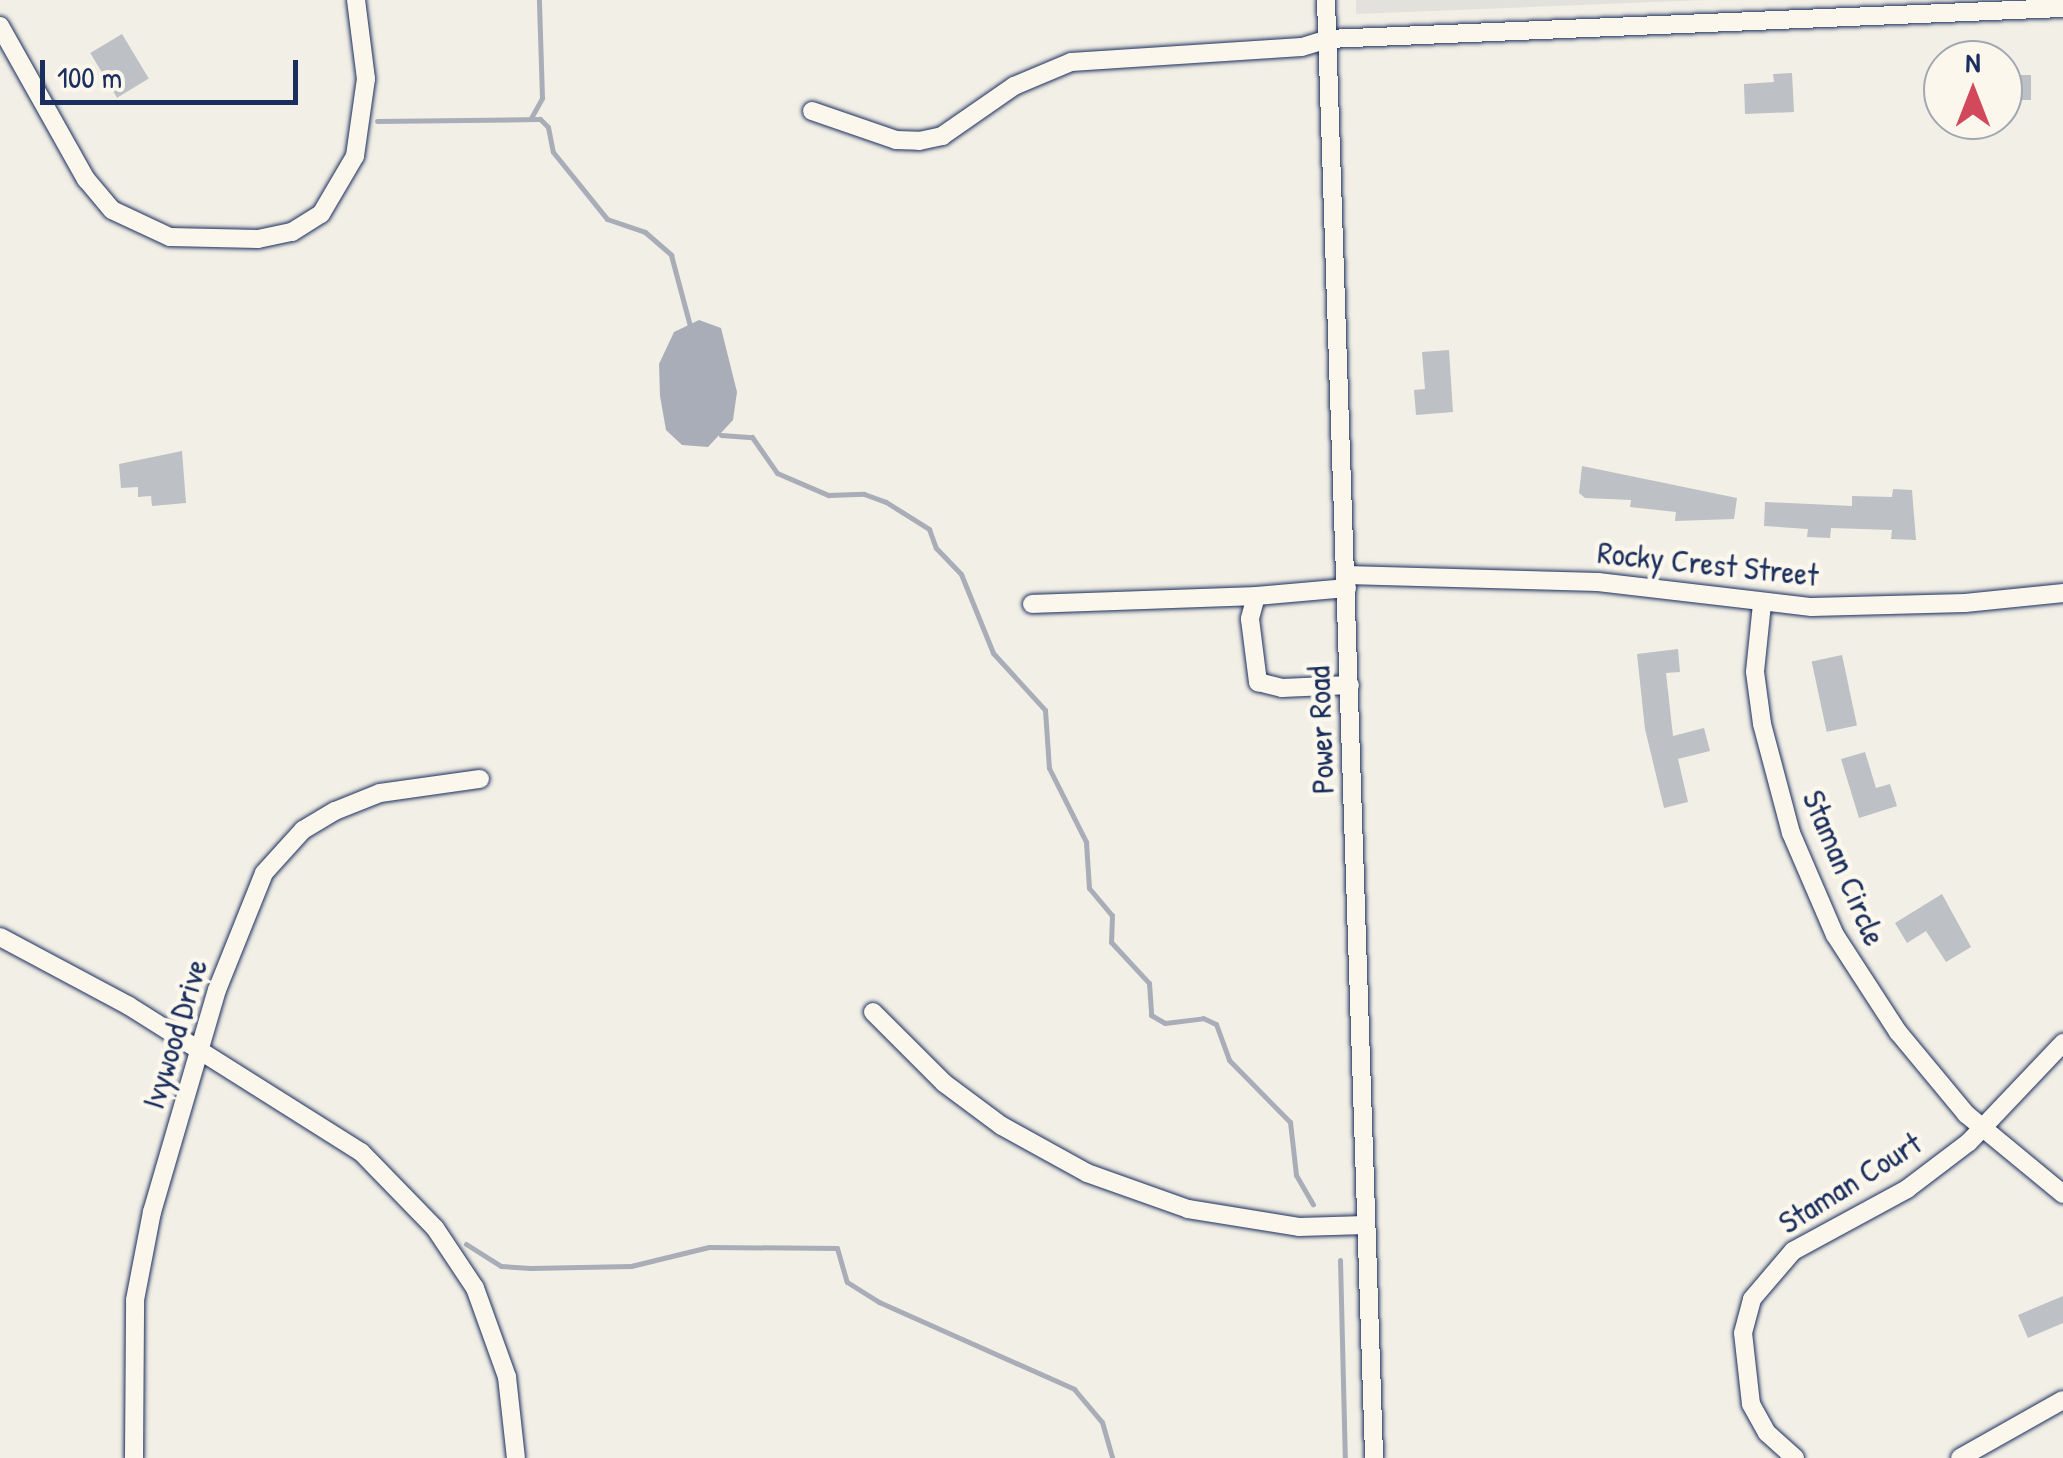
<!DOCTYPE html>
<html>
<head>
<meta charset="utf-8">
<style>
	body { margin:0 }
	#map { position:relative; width:2063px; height:1458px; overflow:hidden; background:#f2efe6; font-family:"Patrick Hand",sans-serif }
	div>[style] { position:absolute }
	.built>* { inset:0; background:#e2e1dc }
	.water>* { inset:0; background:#a9adb7 }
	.stream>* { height:5px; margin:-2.5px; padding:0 2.5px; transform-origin:2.5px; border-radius:2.5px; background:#a9adb7 }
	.building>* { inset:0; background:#bdc0c4; transform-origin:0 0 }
	.roads { filter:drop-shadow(0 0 2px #1b2f5e) drop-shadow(0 0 2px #1b2f5e) }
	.minor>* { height:18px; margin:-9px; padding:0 9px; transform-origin:9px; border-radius:9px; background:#fbf7ec }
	span { translate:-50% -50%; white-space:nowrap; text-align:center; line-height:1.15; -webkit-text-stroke:9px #fbf7ec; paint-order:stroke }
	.street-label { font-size:32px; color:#1b2f5e }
	.north { position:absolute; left:1923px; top:40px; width:100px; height:100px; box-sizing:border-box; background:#fbf7ec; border:2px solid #a1a7b3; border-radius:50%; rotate:0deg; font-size:28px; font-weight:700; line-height:40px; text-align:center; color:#1b2f5e }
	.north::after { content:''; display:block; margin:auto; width:35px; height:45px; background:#d1495b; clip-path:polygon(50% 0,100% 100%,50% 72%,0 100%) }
	.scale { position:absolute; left:40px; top:60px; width:258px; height:45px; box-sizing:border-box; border:5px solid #1b2f5e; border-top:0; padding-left:12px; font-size:30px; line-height:35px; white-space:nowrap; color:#1b2f5e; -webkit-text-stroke:8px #fbf7ec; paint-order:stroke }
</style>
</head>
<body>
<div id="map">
	<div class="built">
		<i style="clip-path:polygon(1356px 0,1705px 0,1356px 14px)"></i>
	</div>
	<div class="water">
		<i style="clip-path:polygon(699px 320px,721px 328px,737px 392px,733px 420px,708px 447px,682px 445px,666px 430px,660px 396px,659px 364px,674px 332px)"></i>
	</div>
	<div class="stream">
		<i style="left:531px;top:118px;width:23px;rotate:-61deg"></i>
		<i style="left:542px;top:98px;width:98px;rotate:-91.8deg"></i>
		<i style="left:377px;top:121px;width:163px;rotate:-0.7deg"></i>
		<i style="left:540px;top:119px;width:11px;rotate:45deg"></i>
		<i style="left:548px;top:127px;width:25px;rotate:79deg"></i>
		<i style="left:553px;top:152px;width:86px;rotate:51.1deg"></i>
		<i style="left:607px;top:219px;width:40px;rotate:18.9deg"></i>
		<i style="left:645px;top:232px;width:35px;rotate:41deg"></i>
		<i style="left:671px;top:255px;width:73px;rotate:75deg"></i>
		<i style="left:721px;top:435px;width:31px;rotate:4deg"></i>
		<i style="left:752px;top:437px;width:44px;rotate:55.2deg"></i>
		<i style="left:777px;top:473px;width:56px;rotate:23.3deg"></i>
		<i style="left:828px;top:495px;width:36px;rotate:-2deg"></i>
		<i style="left:864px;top:494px;width:23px;rotate:20deg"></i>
		<i style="left:886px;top:502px;width:51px;rotate:32.1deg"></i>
		<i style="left:929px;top:529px;width:20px;rotate:70deg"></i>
		<i style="left:936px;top:548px;width:36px;rotate:46deg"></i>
		<i style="left:961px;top:574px;width:85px;rotate:67.9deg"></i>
		<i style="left:993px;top:653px;width:77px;rotate:47.6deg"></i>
		<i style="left:1045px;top:710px;width:58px;rotate:86.1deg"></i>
		<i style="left:1049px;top:768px;width:83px;rotate:63.4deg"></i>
		<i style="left:1086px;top:842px;width:46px;rotate:86.3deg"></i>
		<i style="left:1089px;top:888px;width:35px;rotate:50deg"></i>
		<i style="left:1112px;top:915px;width:27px;rotate:92deg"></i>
		<i style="left:1111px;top:942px;width:56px;rotate:47.2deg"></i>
		<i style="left:1149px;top:983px;width:32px;rotate:86deg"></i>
		<i style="left:1151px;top:1015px;width:16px;rotate:30deg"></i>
		<i style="left:1165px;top:1023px;width:38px;rotate:-7deg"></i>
		<i style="left:1203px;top:1018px;width:14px;rotate:25deg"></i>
		<i style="left:1216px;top:1024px;width:38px;rotate:70deg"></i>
		<i style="left:1229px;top:1060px;width:87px;rotate:45.5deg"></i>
		<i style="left:1290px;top:1122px;width:53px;rotate:83.5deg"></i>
		<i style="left:1296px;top:1175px;width:34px;rotate:60deg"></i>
		<i style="left:466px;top:1244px;width:41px;rotate:32.2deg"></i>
		<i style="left:501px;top:1266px;width:29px;rotate:4deg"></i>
		<i style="left:530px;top:1268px;width:101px;rotate:-1.1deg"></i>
		<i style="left:631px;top:1266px;width:80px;rotate:-13.7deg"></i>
		<i style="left:709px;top:1247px;width:128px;rotate:0.4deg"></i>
		<i style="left:837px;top:1248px;width:35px;rotate:74deg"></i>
		<i style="left:847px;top:1282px;width:38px;rotate:32deg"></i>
		<i style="left:879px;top:1302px;width:214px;rotate:24deg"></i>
		<i style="left:1074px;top:1389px;width:43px;rotate:49.7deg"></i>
		<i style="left:1102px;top:1422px;width:37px;rotate:74deg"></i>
		<i style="left:1340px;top:1260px;width:198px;rotate:88.6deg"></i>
	</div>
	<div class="building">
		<i style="left:122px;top:34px;width:52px;height:37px;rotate:59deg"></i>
		<i style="clip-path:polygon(1792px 73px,1794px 112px,1745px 114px,1744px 84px,1774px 82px,1773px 74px)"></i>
		<i style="left:2031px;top:75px;width:25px;height:28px;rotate:90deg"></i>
		<i style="clip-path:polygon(1449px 350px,1453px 412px,1416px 415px,1414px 390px,1425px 389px,1422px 352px)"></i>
		<i style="clip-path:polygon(182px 451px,186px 503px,152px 506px,151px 496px,138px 497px,138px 487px,121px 488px,119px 464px)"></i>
		<i style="clip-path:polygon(1582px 466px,1737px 498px,1734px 519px,1675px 521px,1676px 512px,1630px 507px,1631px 500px,1585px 498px,1579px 493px)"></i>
		<i style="clip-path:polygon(1893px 489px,1912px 490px,1916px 540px,1891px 539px,1892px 530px,1831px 528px,1830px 538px,1807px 537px,1808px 529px,1764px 526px,1765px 502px,1852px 506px,1852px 496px,1892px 497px)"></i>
		<i style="clip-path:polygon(1678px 649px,1680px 672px,1666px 673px,1673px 736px,1704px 728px,1710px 751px,1678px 759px,1688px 802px,1664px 808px,1645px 729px,1637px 654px)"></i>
		<i style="left:1842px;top:655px;width:72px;height:31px;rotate:78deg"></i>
		<i style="clip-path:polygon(1865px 752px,1876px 788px,1890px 784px,1897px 806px,1859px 818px,1841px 759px)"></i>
		<i style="clip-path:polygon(1942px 894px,1971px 947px,1946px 962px,1926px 931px,1907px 943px,1895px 923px)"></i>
		<i style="clip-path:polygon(2063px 1296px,2063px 1323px,2028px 1338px,2018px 1315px)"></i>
	</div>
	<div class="roads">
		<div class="minor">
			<i style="left:1326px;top:0;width:1459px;rotate:88.11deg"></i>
			<i style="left:0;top:26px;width:176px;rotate:60.7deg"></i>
			<i style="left:86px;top:179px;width:40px;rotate:50deg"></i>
			<i style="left:112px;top:210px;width:64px;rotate:25deg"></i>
			<i style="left:170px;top:237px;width:88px;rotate:1.3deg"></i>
			<i style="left:258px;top:239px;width:35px;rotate:-12deg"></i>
			<i style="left:292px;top:232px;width:34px;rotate:-32deg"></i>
			<i style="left:321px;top:214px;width:67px;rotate:-59.6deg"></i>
			<i style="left:355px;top:156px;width:78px;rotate:-81.9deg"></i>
			<i style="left:366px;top:79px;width:80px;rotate:-97.2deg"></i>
			<i style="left:812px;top:111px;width:89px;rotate:19deg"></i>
			<i style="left:896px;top:140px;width:23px;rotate:2deg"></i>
			<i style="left:919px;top:141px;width:24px;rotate:-12deg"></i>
			<i style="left:942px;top:136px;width:88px;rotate:-34.8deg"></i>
			<i style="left:1014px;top:86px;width:62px;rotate:-22.8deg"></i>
			<i style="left:1071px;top:62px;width:231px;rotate:-3.7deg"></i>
			<i style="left:1302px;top:47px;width:27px;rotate:-17deg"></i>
			<i style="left:1328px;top:39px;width:736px;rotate:-2.42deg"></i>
			<i style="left:1346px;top:575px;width:252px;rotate:1.6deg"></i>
			<i style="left:1598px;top:582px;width:215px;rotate:6.7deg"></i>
			<i style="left:1812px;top:607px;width:153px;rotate:-1.5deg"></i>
			<i style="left:1965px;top:603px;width:99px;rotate:-5.8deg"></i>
			<i style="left:1347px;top:588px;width:91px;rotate:175deg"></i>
			<i style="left:1256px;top:596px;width:24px;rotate:105deg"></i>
			<i style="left:1250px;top:619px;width:64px;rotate:82.8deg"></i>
			<i style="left:1258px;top:682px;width:25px;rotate:14deg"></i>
			<i style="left:1282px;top:688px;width:68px;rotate:-2.5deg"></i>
			<i style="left:1032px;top:604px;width:224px;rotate:-2deg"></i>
			<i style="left:1762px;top:604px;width:68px;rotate:95.9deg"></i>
			<i style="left:1755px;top:672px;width:52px;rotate:82.3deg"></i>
			<i style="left:1762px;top:724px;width:113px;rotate:75.1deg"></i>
			<i style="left:1791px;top:833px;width:111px;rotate:66.7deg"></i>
			<i style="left:1835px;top:935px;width:116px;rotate:57deg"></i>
			<i style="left:1898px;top:1032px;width:107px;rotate:50.3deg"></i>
			<i style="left:1966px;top:1114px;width:126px;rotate:39.5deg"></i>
			<i style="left:0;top:937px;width:146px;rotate:28.1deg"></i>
			<i style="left:129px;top:1006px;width:274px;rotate:32.2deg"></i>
			<i style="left:361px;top:1152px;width:106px;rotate:45.8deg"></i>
			<i style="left:435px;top:1228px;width:72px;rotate:56.3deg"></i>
			<i style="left:475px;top:1288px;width:95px;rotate:70.2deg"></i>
			<i style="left:507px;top:1377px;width:81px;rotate:83.7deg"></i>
			<i style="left:873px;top:1012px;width:100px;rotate:45deg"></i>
			<i style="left:944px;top:1083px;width:72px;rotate:36.6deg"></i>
			<i style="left:1002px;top:1126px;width:97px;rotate:28.9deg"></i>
			<i style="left:1087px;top:1173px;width:107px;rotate:19.6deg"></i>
			<i style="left:1188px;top:1209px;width:112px;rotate:9.2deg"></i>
			<i style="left:1299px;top:1227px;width:67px;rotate:-1.7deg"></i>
			<i style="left:134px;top:1458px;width:158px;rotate:-89.6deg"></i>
			<i style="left:135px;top:1300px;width:90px;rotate:-79.1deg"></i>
			<i style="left:152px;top:1212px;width:231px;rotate:-73.7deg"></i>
			<i style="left:217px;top:990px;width:126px;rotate:-68.1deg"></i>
			<i style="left:264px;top:873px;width:58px;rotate:-47.8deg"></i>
			<i style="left:303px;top:830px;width:37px;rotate:-31deg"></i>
			<i style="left:335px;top:811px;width:48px;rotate:-21.8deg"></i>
			<i style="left:380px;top:793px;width:101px;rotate:-8deg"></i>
			<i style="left:1795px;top:1458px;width:38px;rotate:-138deg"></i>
			<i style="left:1767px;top:1433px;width:33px;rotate:-119deg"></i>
			<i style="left:1751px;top:1404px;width:71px;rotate:-96.4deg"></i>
			<i style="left:1743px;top:1333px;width:35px;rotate:-75deg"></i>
			<i style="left:1752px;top:1299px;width:63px;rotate:-49.5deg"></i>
			<i style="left:1793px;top:1251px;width:130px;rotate:-28.5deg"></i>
			<i style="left:1907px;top:1189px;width:78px;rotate:-37.2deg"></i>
			<i style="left:1969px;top:1142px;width:137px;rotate:-46.5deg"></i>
			<i style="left:1960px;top:1458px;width:118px;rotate:-29.4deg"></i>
		</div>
	</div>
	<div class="street-label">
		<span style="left:1708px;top:564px;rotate:6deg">Rocky Crest Street</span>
		<span style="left:1321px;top:730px;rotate:-92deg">Power Road</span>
		<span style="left:1844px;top:868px;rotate:67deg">Staman Circle</span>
		<span style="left:175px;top:1034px;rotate:-73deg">Ivywood Drive</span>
		<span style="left:1850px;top:1183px;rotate:-32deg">Staman Court</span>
	</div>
	<div class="north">N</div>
	<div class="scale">100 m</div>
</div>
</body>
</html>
